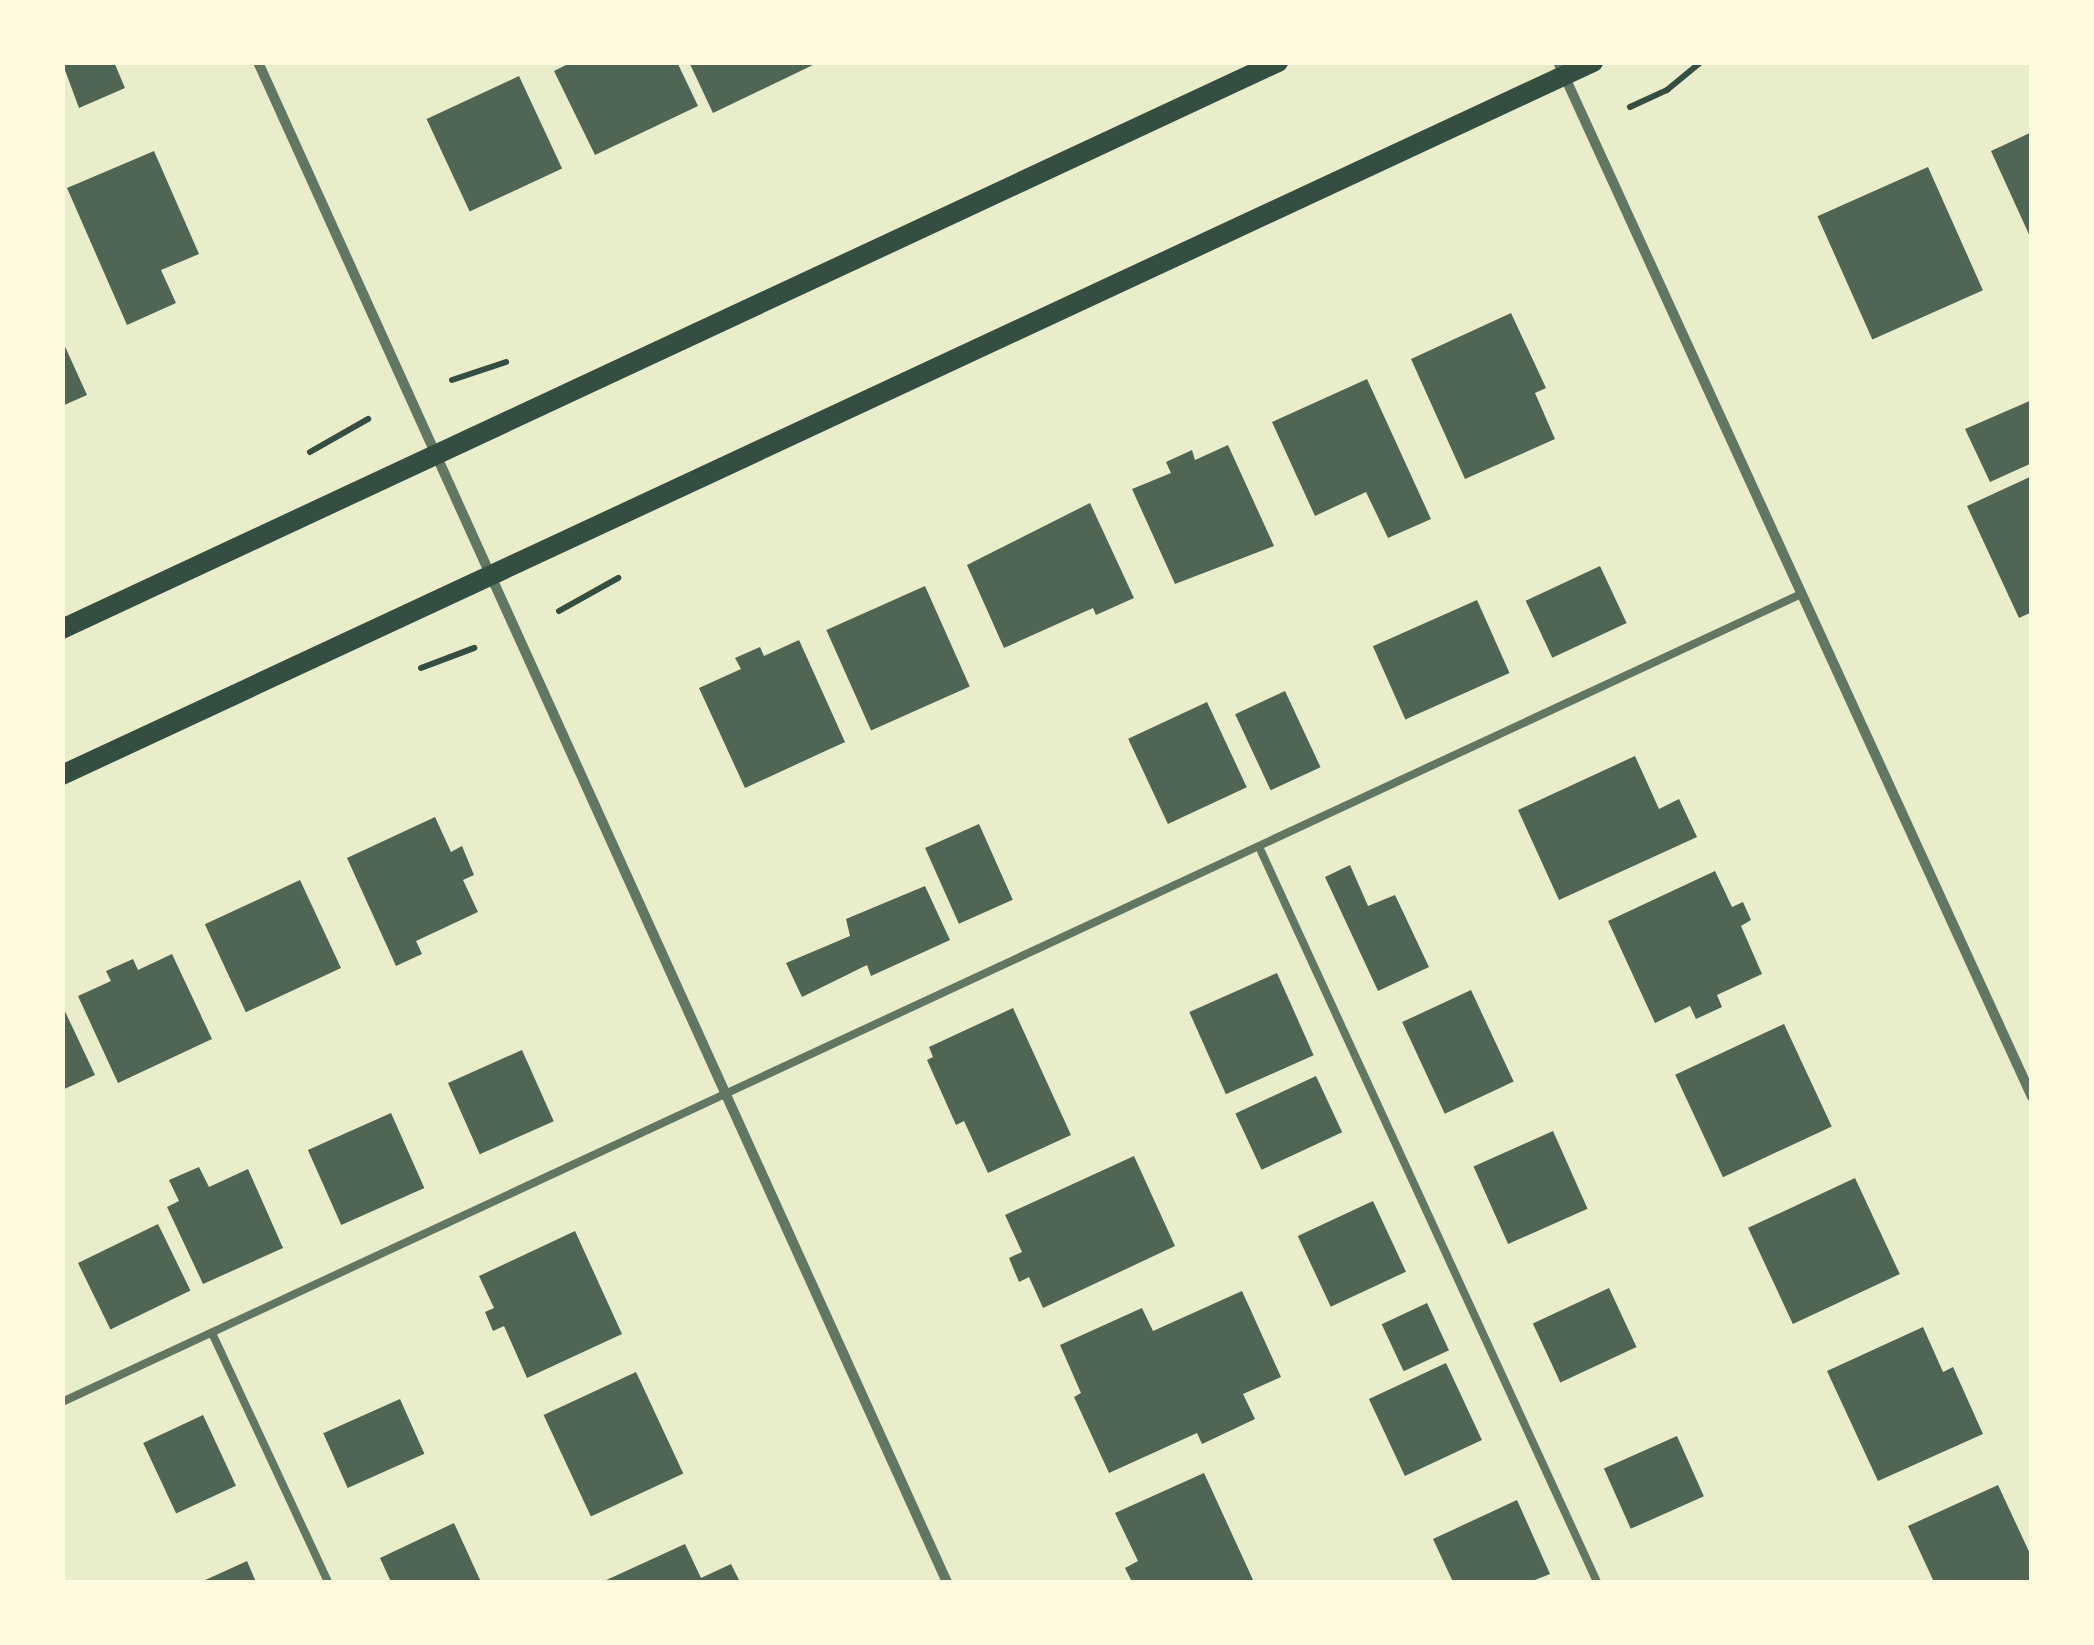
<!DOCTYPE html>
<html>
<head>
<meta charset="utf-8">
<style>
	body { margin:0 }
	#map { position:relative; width:2094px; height:1645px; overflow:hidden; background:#e9edc9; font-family:Literata,serif }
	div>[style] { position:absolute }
	.building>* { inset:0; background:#4f6655; transform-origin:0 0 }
	.path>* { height:6px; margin:-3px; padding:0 3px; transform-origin:3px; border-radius:3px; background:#344e41 }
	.service>* { height:8px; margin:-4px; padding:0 4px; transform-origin:4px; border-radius:4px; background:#617663 }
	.minor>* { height:10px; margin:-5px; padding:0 5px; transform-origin:5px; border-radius:5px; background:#617663 }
	.secondary>* { height:20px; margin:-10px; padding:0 10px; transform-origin:10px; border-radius:10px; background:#344e41 }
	span { translate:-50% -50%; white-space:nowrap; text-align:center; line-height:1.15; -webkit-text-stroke:10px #fefae0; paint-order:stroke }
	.frame { position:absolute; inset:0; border:65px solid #fefae0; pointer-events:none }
</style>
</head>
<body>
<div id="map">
	<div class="building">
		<i style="clip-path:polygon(62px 62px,114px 62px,125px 88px,79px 108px)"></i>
		<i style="clip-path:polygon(572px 62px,677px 62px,698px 106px,595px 155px,554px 71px)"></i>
		<i style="clip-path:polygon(689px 62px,812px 62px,813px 65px,713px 113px)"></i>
		<i style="left:519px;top:76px;width:102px;height:102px;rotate:65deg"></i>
		<i style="clip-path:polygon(2032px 132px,2032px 241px,1991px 151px)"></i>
		<i style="clip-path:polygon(154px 151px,199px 254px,161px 270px,176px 303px,127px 325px,67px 188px)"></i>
		<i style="left:1928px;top:167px;width:135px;height:121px;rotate:66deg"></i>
		<i style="clip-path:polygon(1511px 313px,1546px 388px,1535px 393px,1555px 439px,1465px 479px,1411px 359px)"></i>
		<i style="clip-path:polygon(62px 340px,87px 395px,62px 406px)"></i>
		<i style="clip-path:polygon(1367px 379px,1431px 519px,1388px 538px,1366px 492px,1315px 516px,1272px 422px)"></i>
		<i style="clip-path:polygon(2032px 400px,2032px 463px,1990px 482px,1965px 429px)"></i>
		<i style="clip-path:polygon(1228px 445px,1274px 546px,1175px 584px,1132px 489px,1171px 473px,1166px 462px,1192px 450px,1195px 460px)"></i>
		<i style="clip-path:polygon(2032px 476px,2032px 612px,2019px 618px,1967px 506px)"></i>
		<i style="clip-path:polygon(1090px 503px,1134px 598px,1096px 615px,1093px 608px,1004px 648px,967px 565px)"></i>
		<i style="left:1600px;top:566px;width:63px;height:82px;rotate:65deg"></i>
		<i style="left:925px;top:586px;width:110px;height:108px;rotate:66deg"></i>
		<i style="left:1477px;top:600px;width:80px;height:114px;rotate:66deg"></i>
		<i style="clip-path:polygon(799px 640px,845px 742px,745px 788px,699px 688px,741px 669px,735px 658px,760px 647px,764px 656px)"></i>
		<i style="left:1285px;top:691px;width:84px;height:55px;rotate:65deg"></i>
		<i style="left:1207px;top:702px;width:94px;height:87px;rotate:65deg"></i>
		<i style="clip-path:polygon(1635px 756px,1659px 809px,1679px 799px,1697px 837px,1559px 900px,1518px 810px)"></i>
		<i style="clip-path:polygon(435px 817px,451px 852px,462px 846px,474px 875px,463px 880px,478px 912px,416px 941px,422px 954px,396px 966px,347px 858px)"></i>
		<i style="left:979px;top:824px;width:83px;height:59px;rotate:66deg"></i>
		<i style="clip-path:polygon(1350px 865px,1368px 906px,1395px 895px,1429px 967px,1378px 991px,1325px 877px)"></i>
		<i style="clip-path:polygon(1715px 871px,1732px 907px,1743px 902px,1751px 920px,1741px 926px,1762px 974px,1717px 995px,1722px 1007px,1696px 1019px,1690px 1006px,1655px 1023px,1608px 921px)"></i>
		<i style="left:300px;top:880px;width:97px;height:105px;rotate:65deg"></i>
		<i style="clip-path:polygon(925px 886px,950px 940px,871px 976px,867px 965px,802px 997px,786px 963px,850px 936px,846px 919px)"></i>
		<i style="clip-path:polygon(172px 954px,212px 1039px,118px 1083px,78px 996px,111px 981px,106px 971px,133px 959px,138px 970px)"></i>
		<i style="left:1277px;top:973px;width:90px;height:96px;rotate:66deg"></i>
		<i style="left:1471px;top:990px;width:101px;height:76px;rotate:65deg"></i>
		<i style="clip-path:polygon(62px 1005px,95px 1075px,62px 1090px)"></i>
		<i style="clip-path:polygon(1013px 1008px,1071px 1135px,988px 1173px,964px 1121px,956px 1125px,927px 1060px,933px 1057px,929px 1047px)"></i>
		<i style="left:1784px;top:1024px;width:113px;height:120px;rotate:65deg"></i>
		<i style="left:522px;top:1050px;width:78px;height:81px;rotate:66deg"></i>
		<i style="left:1316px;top:1076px;width:62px;height:89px;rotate:65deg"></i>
		<i style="left:391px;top:1113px;width:82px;height:91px;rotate:66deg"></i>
		<i style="left:1553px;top:1131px;width:85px;height:87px;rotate:66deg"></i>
		<i style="clip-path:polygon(1134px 1156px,1175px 1246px,1043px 1308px,1029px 1277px,1019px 1282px,1009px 1258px,1022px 1252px,1005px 1215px)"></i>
		<i style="clip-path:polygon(199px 1167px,209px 1187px,248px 1169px,283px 1248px,203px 1284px,167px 1207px,179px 1201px,169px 1180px)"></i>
		<i style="left:1855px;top:1178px;width:106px;height:118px;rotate:65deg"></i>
		<i style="left:1373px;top:1201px;width:78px;height:83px;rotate:65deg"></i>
		<i style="left:158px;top:1224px;width:74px;height:89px;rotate:64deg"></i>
		<i style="clip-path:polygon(575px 1231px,622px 1334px,527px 1378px,504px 1326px,493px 1331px,485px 1312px,494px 1308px,479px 1276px)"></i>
		<i style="left:1609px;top:1288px;width:65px;height:84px;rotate:65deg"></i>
		<i style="clip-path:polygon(1242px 1291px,1281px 1377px,1243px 1394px,1255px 1419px,1202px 1444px,1197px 1433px,1109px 1473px,1074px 1397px,1081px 1393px,1060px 1345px,1142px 1308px,1153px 1331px)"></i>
		<i style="left:1427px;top:1303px;width:52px;height:50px;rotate:65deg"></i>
		<i style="clip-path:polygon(1923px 1327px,1943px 1372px,1953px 1367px,1983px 1434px,1878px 1481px,1827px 1371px)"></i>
		<i style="left:1446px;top:1363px;width:85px;height:85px;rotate:65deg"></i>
		<i style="left:636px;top:1372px;width:112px;height:102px;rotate:65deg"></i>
		<i style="left:400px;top:1399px;width:60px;height:84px;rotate:66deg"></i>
		<i style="left:203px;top:1415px;width:78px;height:66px;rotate:65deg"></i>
		<i style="left:1677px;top:1436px;width:66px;height:80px;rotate:66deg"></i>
		<i style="clip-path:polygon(1204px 1473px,1254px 1582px,1132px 1582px,1125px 1568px,1138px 1561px,1115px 1513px)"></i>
		<i style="clip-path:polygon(1998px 1485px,2032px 1558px,2032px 1582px,1934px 1582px,1908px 1526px)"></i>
		<i style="clip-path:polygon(1517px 1500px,1550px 1574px,1530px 1582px,1453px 1582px,1433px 1539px)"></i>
		<i style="clip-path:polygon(454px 1523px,481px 1582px,391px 1582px,380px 1558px)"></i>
		<i style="clip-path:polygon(685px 1544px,701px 1578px,731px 1564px,740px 1582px,602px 1582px)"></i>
		<i style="clip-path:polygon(247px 1561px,256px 1582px,201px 1582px)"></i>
	</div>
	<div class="path">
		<i style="left:1630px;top:107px;width:41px;rotate:-24.7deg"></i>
		<i style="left:1667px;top:90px;width:44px;rotate:-39.5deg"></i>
		<i style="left:452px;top:380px;width:57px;rotate:-18.4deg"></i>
		<i style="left:310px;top:452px;width:67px;rotate:-29.6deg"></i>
		<i style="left:559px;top:611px;width:68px;rotate:-29.2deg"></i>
		<i style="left:421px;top:668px;width:57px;rotate:-20.7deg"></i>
	</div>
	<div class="service">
		<i style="left:1261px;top:851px;width:805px;rotate:65.31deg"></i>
		<i style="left:212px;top:1333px;width:275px;rotate:65deg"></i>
		<i style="left:62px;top:1402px;width:1918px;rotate:-24.92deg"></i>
	</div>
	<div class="minor">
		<i style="left:258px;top:62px;width:1669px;rotate:65.62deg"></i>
		<i style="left:1558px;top:62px;width:1138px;rotate:65.39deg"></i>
	</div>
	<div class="secondary">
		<i style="left:62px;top:629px;width:1342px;rotate:-25deg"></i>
		<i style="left:62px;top:775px;width:1689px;rotate:-24.97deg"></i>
	</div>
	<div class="frame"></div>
</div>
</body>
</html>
